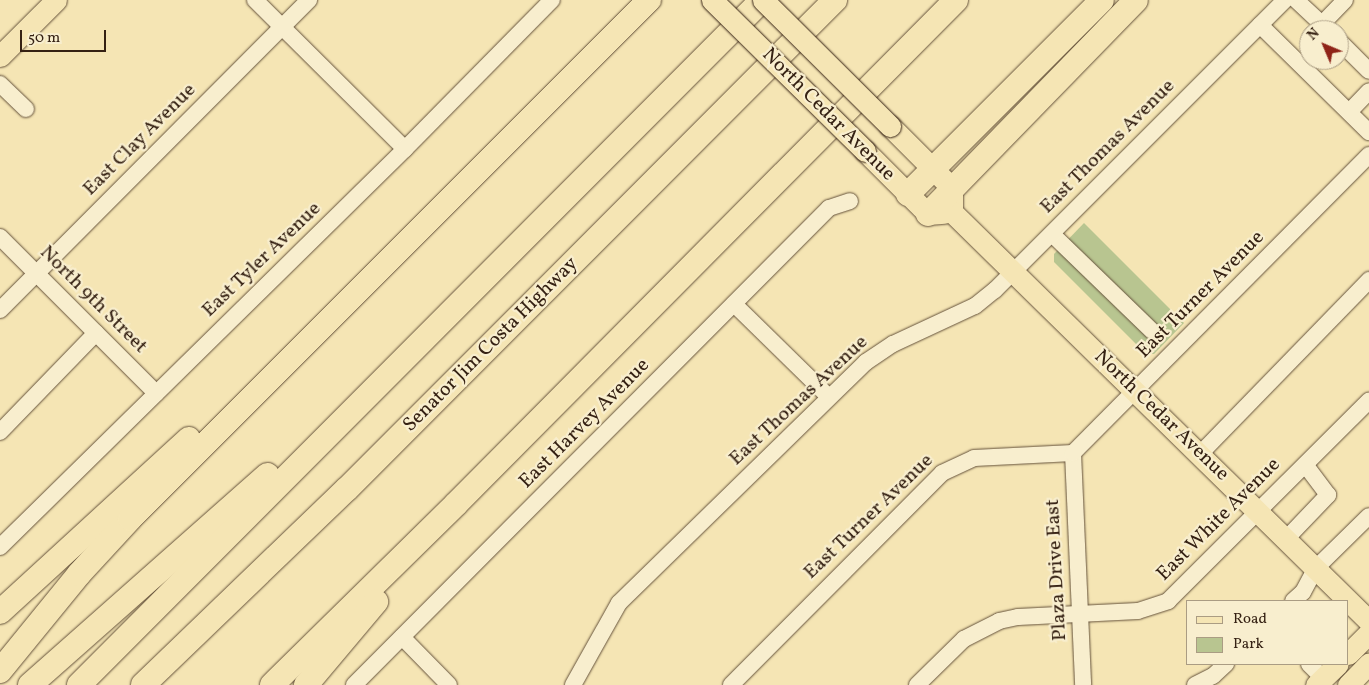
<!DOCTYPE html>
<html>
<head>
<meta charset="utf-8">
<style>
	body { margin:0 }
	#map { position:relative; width:1369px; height:685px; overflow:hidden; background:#f5e5b4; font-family:Vollkorn,serif }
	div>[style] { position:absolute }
	.green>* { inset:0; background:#b8c590 }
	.roads { filter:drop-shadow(0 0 1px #65523b) drop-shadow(0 0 1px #65523b) }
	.minor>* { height:16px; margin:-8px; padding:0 8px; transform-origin:8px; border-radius:8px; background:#f8eece }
	.major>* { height:21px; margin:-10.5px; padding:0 10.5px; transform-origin:10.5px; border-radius:10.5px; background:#f5e5b4 }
	.highway>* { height:24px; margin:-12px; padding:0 12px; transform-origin:12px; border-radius:12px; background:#f5e5b4 }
	.bridges { filter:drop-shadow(0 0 1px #352113) drop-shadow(0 0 1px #352113) }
	.major-bridge>* { height:21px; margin:-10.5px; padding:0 10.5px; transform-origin:10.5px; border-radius:10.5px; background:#f5e5b4 }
	span { translate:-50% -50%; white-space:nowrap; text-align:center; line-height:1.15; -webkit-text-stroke:4.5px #f8eece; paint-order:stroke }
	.street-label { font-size:20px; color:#352113 }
	.legend { position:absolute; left:1186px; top:600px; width:162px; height:65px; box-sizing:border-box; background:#f8eece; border:1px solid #aa9c83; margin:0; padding:6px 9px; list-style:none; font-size:15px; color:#352113 }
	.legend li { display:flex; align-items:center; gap:10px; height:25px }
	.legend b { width:25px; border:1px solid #aa9c83 }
	.north { position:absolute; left:1299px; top:20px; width:50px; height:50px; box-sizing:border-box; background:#f8eece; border:1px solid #aa9c83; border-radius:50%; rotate:315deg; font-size:14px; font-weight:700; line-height:20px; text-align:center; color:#352113 }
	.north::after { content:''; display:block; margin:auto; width:18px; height:22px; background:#8f2418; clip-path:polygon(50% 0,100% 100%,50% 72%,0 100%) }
	.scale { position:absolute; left:20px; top:30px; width:86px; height:22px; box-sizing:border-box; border:2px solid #352113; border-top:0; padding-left:6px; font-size:15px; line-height:18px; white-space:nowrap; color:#352113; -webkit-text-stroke:4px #f8eece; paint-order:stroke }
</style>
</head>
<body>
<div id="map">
	<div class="green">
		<i style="clip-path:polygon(1084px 223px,1184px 323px,1154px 354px,1145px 353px,1054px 262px,1054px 254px)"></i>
	</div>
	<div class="roads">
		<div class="minor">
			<i style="left:255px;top:0;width:211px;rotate:44.8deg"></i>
			<i style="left:1296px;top:0;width:35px;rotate:43deg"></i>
			<i style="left:1260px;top:25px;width:153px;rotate:44.5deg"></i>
			<i style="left:1328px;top:30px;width:8px;rotate:-135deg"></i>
			<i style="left:1322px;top:24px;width:33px;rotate:-46deg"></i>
			<i style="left:1339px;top:41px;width:42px;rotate:45deg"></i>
			<i style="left:0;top:84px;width:36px;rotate:44deg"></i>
			<i style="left:1349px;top:112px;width:29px;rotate:-46deg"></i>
			<i style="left:1052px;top:234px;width:139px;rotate:44.1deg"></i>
			<i style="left:0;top:237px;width:221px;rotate:45deg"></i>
			<i style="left:734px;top:304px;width:133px;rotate:44.4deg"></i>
			<i style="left:0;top:310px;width:438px;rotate:-45.1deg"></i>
			<i style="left:0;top:432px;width:138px;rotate:-45.9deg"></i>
			<i style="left:1073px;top:453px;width:232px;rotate:87.5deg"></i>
			<i style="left:1200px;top:454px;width:243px;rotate:-45.8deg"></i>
			<i style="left:1286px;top:539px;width:61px;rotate:-46.3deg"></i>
			<i style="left:1328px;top:495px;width:38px;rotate:-127deg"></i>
			<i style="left:0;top:547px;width:568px;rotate:-44.5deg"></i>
			<i style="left:405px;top:149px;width:209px;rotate:-45.4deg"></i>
			<i style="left:1293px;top:601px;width:13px;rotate:-42deg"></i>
			<i style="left:1303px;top:592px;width:27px;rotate:-62deg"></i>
			<i style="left:1316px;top:568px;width:74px;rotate:-44.5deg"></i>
			<i style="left:402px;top:637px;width:67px;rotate:45.6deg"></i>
			<i style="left:1309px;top:664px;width:20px;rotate:45deg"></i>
			<i style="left:354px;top:685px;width:673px;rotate:-45.12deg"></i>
			<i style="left:829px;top:208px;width:22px;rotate:-18deg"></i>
			<i style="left:573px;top:685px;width:94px;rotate:-60.7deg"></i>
			<i style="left:619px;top:603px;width:345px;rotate:-44.3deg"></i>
			<i style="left:866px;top:362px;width:32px;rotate:-34deg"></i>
			<i style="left:893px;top:344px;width:90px;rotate:-24.9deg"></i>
			<i style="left:975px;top:306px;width:26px;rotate:-39deg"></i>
			<i style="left:995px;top:290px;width:410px;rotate:-45deg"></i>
			<i style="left:731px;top:685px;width:299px;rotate:-45.1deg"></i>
			<i style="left:942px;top:473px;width:35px;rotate:-25deg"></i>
			<i style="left:974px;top:458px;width:99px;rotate:-2.9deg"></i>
			<i style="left:1073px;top:453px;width:420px;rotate:-45.2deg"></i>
			<i style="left:917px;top:685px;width:66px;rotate:-44.4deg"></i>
			<i style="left:964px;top:639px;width:39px;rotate:-27deg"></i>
			<i style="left:999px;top:621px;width:19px;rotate:-12deg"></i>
			<i style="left:1018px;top:617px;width:120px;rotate:-2.9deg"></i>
			<i style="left:1138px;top:611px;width:32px;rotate:-18deg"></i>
			<i style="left:1168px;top:601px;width:284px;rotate:-44.9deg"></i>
			<i style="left:1195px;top:685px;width:20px;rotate:-27deg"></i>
			<i style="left:1213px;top:676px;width:18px;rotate:-43deg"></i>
		</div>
		<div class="major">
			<i style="left:0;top:56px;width:79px;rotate:-45deg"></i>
			<i style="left:890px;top:126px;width:88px;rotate:45deg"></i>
			<i style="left:952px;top:188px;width:24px;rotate:90deg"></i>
			<i style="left:952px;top:212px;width:584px;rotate:44.45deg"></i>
			<i style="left:865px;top:151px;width:89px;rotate:45deg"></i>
			<i style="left:928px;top:214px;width:16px;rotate:-4deg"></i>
			<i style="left:1348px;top:654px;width:30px;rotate:-45deg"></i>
			<i style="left:1316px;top:685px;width:30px;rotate:-44deg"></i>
			<i style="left:1348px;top:685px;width:30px;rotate:-46deg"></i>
		</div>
		<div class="highway">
			<i style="left:908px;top:194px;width:274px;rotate:-45deg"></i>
			<i style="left:928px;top:214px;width:298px;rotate:-45.8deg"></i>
			<i style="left:0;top:612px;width:256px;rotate:-42.5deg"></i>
			<i style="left:0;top:671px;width:125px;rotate:-50.8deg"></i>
			<i style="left:79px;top:574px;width:75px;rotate:-47.2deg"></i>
			<i style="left:130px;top:519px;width:734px;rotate:-45deg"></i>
			<i style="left:30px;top:685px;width:317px;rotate:-41.5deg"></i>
			<i style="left:79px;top:685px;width:967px;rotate:-45.08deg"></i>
			<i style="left:143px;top:685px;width:283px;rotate:-43.9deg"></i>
			<i style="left:347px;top:489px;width:691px;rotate:-45.06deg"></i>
			<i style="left:272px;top:685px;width:258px;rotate:-44.5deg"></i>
			<i style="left:456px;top:504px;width:710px;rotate:-45.23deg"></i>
			<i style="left:306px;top:685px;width:109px;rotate:-49.9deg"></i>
		</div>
	</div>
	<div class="bridges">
		<div class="major-bridge">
			<i style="left:712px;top:0;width:215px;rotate:44.6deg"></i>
			<i style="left:763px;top:0;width:179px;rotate:44.8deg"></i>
		</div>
	</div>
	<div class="street-label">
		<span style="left:828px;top:115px;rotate:45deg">North Cedar Avenue</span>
		<span style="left:140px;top:140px;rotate:-45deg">East Clay Avenue</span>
		<span style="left:1108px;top:147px;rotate:-45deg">East Thomas Avenue</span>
		<span style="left:262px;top:260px;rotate:-44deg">East Tyler Avenue</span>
		<span style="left:1201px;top:295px;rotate:-45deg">East Turner Avenue</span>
		<span style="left:93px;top:300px;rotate:45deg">North 9th Street</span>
		<span style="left:491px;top:345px;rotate:-45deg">Senator Jim Costa Highway</span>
		<span style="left:799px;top:401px;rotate:-43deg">East Thomas Avenue</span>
		<span style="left:1161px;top:416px;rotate:44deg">North Cedar Avenue</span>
		<span style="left:585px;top:424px;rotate:-45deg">East Harvey Avenue</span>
		<span style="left:869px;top:517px;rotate:-44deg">East Turner Avenue</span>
		<span style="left:1219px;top:520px;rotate:-45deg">East White Avenue</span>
		<span style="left:1057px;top:570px;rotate:-93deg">Plaza Drive East</span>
	</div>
	<ul class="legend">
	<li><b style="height:6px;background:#f5e5b4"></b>Road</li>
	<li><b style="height:14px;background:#b8c590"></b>Park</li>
	</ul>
	<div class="north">N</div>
	<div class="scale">50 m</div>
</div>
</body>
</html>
